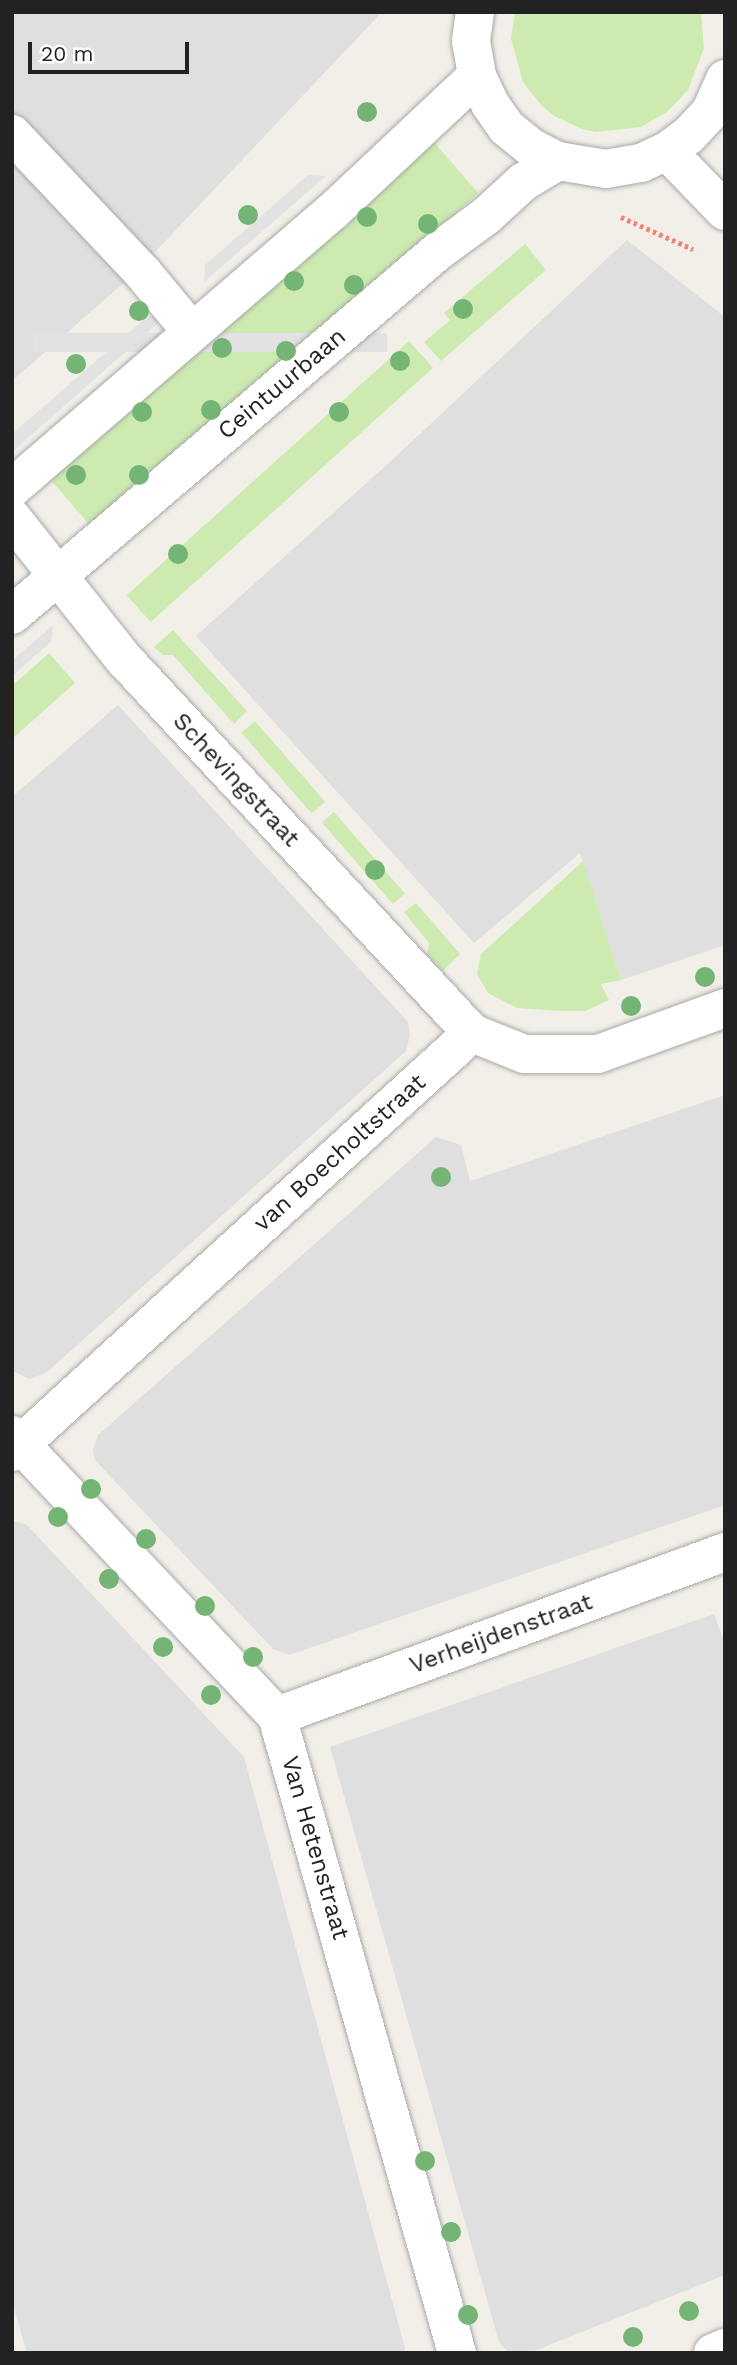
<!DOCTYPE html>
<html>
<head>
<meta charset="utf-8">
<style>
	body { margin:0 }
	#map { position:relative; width:737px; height:2365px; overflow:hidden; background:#f2efe9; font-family:"Work Sans",sans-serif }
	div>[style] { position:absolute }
	.residential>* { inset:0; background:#e0dfdf }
	.grass>* { inset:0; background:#cdebb0; transform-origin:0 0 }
	.parking>* { inset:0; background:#e2e2e2; transform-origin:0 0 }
	.path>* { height:4.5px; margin-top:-2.25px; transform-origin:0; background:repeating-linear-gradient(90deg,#fa8072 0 3.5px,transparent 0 7px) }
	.roads { filter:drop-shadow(0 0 2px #a9a9a9) drop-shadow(0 0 2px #a9a9a9) }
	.minor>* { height:38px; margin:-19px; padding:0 19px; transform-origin:19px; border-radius:19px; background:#fff }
	.trees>* { width:20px; height:20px; margin:-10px; border-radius:50%; background:#74b475 }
	span { translate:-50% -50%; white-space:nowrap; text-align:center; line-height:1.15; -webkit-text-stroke:6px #fff; paint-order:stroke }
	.street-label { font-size:24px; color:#222 }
	.frame { position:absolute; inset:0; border:14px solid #222; pointer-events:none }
	.scale { position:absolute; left:28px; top:42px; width:161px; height:32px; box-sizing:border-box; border:4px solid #222; border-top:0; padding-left:9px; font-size:21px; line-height:24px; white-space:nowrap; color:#222; -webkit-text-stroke:5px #fff; paint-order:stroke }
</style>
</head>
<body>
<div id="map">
	<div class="residential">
		<i style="clip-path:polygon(12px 12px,382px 12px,136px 272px,12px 381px)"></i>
		<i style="clip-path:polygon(627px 240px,725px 317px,725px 945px,621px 980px,580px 853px,474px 943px,196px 636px,391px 461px)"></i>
		<i style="clip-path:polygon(118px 705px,408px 1022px,410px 1035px,406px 1051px,47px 1372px,30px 1379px,12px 1371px,12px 797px)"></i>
		<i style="clip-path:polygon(725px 1095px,725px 1505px,289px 1655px,273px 1649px,95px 1460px,93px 1450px,98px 1435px,436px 1137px,461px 1145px,470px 1181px)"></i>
		<i style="clip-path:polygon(12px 1520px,27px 1525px,244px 1757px,405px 2348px,404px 2353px,27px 2353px,12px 2301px)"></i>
		<i style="clip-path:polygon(714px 1614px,725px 1644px,725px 2275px,529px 2353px,509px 2353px,499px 2342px,330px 1747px)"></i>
	</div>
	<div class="grass">
		<i style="clip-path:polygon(515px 12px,701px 12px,704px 48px,688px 90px,667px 112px,641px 127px,596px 132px,582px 129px,554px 116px,542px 106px,523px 82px,511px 39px)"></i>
		<i style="left:433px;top:141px;width:69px;height:511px;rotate:49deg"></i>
		<i style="clip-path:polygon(525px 244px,546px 270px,441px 361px,424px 342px,450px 320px,444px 313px)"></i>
		<i style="left:409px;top:341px;width:36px;height:380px;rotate:48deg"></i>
		<i style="clip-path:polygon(173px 630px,247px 711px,234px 724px,173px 655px,163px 655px,154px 647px)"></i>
		<i style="clip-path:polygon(49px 653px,75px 683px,12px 739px,12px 686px)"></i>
		<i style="left:255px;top:721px;width:107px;height:18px;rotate:49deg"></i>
		<i style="left:334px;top:812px;width:108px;height:16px;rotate:49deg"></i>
		<i style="clip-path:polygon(583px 861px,621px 980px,601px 984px,609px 1000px,585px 1011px,562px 1011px,517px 1008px,488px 993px,477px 974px,481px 954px)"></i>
		<i style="clip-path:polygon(416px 903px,460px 954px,443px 971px,427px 955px,429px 943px,404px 912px)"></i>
	</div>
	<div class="parking">
		<i style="clip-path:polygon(308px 175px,326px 176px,204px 282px,205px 265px)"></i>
		<i style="clip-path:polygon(148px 316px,165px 317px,12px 452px,12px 434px)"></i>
		<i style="left:387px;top:333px;width:19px;height:354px;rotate:90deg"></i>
		<i style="clip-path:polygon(53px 625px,51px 642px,12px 676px,12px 661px)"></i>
	</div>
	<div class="path">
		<i style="left:621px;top:217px;width:79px;rotate:24deg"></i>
	</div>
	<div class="roads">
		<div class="minor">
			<i style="left:475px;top:12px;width:29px;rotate:98deg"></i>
			<i style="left:471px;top:41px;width:36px;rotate:80deg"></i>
			<i style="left:477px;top:76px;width:31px;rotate:65deg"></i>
			<i style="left:490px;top:104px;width:29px;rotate:55deg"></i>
			<i style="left:507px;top:128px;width:32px;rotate:39deg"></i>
			<i style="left:532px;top:148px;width:29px;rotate:27deg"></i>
			<i style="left:558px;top:161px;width:49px;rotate:9.5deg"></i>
			<i style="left:606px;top:169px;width:36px;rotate:-10deg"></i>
			<i style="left:641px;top:163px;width:29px;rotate:-25deg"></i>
			<i style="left:667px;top:151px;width:26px;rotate:-36deg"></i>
			<i style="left:688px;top:136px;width:34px;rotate:-47deg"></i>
			<i style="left:711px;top:111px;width:35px;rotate:-66deg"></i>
			<i style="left:12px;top:134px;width:191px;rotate:46.7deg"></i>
			<i style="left:143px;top:273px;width:77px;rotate:50.3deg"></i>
			<i style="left:667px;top:151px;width:83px;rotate:46deg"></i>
			<i style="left:12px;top:488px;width:424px;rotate:-40.8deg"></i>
			<i style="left:333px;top:211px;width:197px;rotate:-43.2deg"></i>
			<i style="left:12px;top:518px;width:177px;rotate:51.6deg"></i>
			<i style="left:122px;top:657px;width:514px;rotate:47.05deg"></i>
			<i style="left:12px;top:615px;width:559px;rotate:-40.5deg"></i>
			<i style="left:437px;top:252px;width:61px;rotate:-36.3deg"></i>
			<i style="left:486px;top:216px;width:50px;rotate:-42.6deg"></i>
			<i style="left:523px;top:182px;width:41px;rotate:-31deg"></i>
			<i style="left:12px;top:1435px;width:386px;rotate:46.7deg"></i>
			<i style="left:277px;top:1716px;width:662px;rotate:74.22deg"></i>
			<i style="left:12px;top:1452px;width:622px;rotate:-42.33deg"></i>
			<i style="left:472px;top:1033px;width:56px;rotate:22deg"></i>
			<i style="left:524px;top:1054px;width:74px"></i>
			<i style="left:598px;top:1054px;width:135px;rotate:-19.9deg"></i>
			<i style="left:277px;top:1716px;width:477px;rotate:-20.1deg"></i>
			<i style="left:713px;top:2353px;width:13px;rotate:-23deg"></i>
		</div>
	</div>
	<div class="trees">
		<i style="left:367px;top:112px"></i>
		<i style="left:248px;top:215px"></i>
		<i style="left:367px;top:217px"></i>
		<i style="left:428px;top:224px"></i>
		<i style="left:294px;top:281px"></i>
		<i style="left:354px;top:285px"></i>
		<i style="left:463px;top:309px"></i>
		<i style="left:139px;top:311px"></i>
		<i style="left:222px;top:348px"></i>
		<i style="left:286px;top:351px"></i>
		<i style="left:400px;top:361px"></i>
		<i style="left:76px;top:364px"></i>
		<i style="left:211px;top:410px"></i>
		<i style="left:142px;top:412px"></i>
		<i style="left:339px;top:412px"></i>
		<i style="left:76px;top:475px"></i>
		<i style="left:139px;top:475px"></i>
		<i style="left:178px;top:554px"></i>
		<i style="left:375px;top:870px"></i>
		<i style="left:705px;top:977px"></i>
		<i style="left:631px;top:1006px"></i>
		<i style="left:441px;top:1177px"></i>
		<i style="left:91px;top:1489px"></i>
		<i style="left:58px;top:1517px"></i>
		<i style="left:146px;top:1539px"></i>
		<i style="left:109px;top:1579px"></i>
		<i style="left:205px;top:1606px"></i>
		<i style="left:163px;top:1647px"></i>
		<i style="left:253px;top:1657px"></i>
		<i style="left:211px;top:1695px"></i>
		<i style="left:425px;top:2161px"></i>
		<i style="left:451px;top:2232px"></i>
		<i style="left:689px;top:2311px"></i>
		<i style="left:468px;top:2315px"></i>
		<i style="left:633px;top:2337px"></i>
	</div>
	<div class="street-label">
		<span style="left:282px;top:384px;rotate:-40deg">Ceintuurbaan</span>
		<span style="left:236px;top:780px;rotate:47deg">Schevingstraat</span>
		<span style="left:340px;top:1153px;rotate:-42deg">van Boecholtstraat</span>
		<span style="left:501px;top:1634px;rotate:-20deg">Verheijdenstraat</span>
		<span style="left:315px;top:1848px;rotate:74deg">Van Hetenstraat</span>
	</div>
	<div class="frame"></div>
	<div class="scale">20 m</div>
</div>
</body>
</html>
